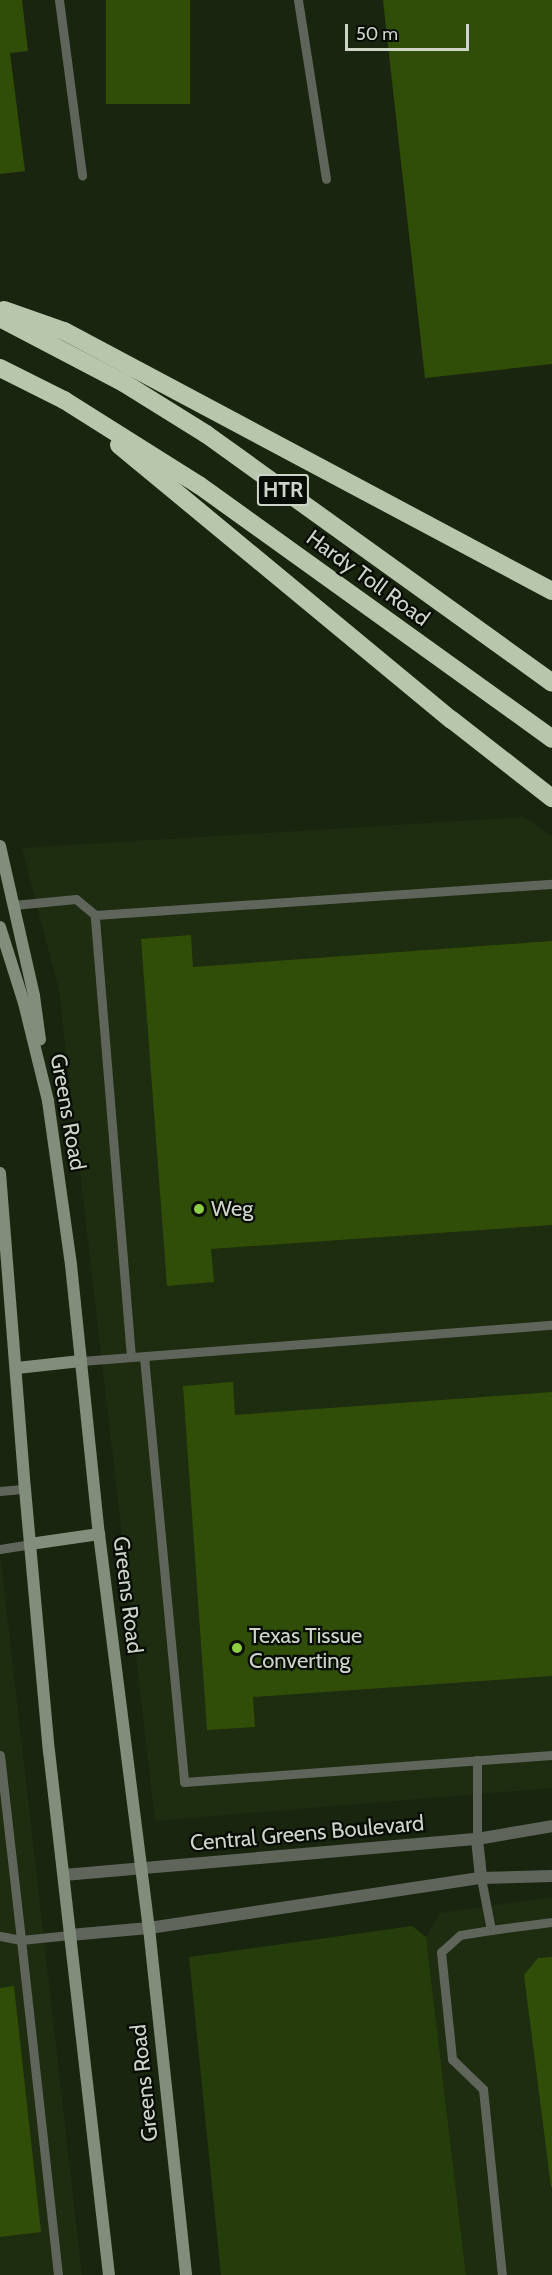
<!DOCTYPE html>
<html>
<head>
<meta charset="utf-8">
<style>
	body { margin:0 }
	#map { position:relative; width:552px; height:2275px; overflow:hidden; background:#1a250f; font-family:Cabin,sans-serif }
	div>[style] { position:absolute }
	.built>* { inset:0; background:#1e2c10 }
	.green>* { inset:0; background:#253c0b }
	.building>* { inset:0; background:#304e07; transform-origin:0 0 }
	.service>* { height:9px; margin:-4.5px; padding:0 4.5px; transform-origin:4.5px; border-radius:4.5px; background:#5f655b }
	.tertiary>* { height:12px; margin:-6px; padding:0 6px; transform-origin:6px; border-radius:6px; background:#5f655b }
	.secondary>* { height:12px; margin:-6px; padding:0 6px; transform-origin:6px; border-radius:6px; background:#838d7b }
	.motorway>* { height:18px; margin:-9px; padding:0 9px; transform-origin:9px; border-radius:9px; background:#b8c7ac }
	.dots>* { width:16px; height:16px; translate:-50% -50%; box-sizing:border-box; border:3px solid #070c04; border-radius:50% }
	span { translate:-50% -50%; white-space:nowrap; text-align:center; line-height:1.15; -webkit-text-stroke:4.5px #070c04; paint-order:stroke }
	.shield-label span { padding:2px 4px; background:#070c04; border:2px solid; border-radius:4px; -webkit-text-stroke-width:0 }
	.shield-label { font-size:21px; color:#ced5c8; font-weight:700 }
	.street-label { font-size:22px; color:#ced5c8 }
	.poi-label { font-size:22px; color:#ced5c8 }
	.left { translate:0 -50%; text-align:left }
	.scale { position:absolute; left:345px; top:24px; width:124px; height:27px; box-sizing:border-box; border:3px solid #ced5c8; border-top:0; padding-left:8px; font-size:18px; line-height:21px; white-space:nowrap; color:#ced5c8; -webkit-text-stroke:4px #070c04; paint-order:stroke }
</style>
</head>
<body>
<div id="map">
	<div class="built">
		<i style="clip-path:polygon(524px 817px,552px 836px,552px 1788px,155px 1821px,59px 991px,22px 848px)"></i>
		<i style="clip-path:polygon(0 1552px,82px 2275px,0 2275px)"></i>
		<i style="clip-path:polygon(552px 1897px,552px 2275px,466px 2275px,426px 1937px,440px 1913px)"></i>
	</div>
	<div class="green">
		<i style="clip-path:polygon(412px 1926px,426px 1937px,466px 2275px,221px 2275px,189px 1957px)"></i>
	</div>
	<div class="building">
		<i style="clip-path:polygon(0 0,22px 0,28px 51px,10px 53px,25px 171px,0 174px)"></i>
		<i style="left:106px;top:0;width:84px;height:104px"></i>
		<i style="clip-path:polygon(383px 0,552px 0,552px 364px,425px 378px)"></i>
		<i style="clip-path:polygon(191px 935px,193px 967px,552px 941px,552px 1225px,211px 1249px,214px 1282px,167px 1286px,141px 939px)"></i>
		<i style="clip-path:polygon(233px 1382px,235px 1415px,552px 1392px,552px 1676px,253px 1697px,255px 1727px,207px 1730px,183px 1386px)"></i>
		<i style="clip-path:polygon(552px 1957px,552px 2187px,551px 2187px,524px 1975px,538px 1958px)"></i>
		<i style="clip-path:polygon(14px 1986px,41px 2232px,0 2237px,0 1988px)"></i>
	</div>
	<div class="service">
		<i style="left:59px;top:0;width:177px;rotate:82.5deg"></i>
		<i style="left:298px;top:0;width:181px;rotate:81.1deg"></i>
		<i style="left:14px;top:905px;width:62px;rotate:-5.5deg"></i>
		<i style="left:76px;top:899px;width:25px;rotate:40deg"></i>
		<i style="left:131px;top:1357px;width:443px;rotate:-94.7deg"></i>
		<i style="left:95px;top:915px;width:458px;rotate:-3.9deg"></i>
		<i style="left:144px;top:1357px;width:427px;rotate:84.6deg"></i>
		<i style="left:184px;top:1782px;width:369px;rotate:-4.2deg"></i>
		<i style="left:81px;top:1361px;width:472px;rotate:-4.4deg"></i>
		<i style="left:0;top:1491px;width:25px;rotate:-5deg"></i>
		<i style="left:0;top:1549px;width:30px;rotate:-9deg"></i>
		<i style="left:0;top:1755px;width:186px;rotate:83.5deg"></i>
		<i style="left:21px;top:1940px;width:21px;rotate:-169deg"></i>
		<i style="left:477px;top:1760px;width:79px;rotate:90deg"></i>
		<i style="left:481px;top:1878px;width:53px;rotate:79.1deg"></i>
		<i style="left:491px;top:1930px;width:62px;rotate:-7.5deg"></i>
		<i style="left:491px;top:1930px;width:31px;rotate:171deg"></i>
		<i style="left:460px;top:1935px;width:25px;rotate:138deg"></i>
		<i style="left:441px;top:1952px;width:108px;rotate:84.1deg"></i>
		<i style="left:452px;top:2059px;width:43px;rotate:44.1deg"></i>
		<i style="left:483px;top:2089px;width:187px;rotate:84.2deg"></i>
		<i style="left:58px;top:2275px;width:337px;rotate:-96.3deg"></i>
		<i style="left:21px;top:1940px;width:49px;rotate:-5.8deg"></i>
	</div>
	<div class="tertiary">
		<i style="left:477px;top:1839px;width:39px;rotate:84deg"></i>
		<i style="left:64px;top:1875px;width:415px;rotate:-5deg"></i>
		<i style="left:477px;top:1839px;width:76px;rotate:-9.8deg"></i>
		<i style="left:70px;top:1935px;width:79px;rotate:-5.1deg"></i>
		<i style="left:149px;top:1928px;width:336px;rotate:-8.6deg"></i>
		<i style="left:481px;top:1878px;width:71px;rotate:-1.6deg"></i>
	</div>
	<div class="secondary">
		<i style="left:0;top:846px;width:154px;rotate:77.2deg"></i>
		<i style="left:34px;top:996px;width:44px;rotate:82.2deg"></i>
		<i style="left:0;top:927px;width:80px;rotate:72.5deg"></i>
		<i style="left:24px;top:1003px;width:101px;rotate:76.2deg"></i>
		<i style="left:48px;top:1101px;width:166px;rotate:82deg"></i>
		<i style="left:71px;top:1265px;width:270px;rotate:84.1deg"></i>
		<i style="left:99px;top:1534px;width:397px;rotate:82.8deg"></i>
		<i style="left:149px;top:1928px;width:349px;rotate:83.9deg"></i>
		<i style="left:0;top:1173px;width:317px;rotate:85.5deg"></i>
		<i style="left:25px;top:1489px;width:263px;rotate:84.8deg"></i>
		<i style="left:49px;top:1751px;width:527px;rotate:83.47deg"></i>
		<i style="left:17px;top:1368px;width:64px;rotate:-6.2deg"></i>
		<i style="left:30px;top:1544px;width:70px;rotate:-8.2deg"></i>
	</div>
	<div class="motorway">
		<i style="left:4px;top:310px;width:64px;rotate:19.3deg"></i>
		<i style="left:64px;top:331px;width:553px;rotate:28.05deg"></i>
		<i style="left:0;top:318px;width:140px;rotate:27.7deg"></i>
		<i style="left:124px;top:383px;width:97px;rotate:31.9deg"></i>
		<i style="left:206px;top:434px;width:426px;rotate:35.7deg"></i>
		<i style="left:0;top:368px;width:72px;rotate:26.6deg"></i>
		<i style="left:64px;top:400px;width:160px;rotate:32.2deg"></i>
		<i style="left:199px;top:485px;width:435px;rotate:35.7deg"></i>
		<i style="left:119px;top:445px;width:432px;rotate:39.6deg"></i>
		<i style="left:452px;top:720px;width:127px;rotate:38deg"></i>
	</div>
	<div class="dots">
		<i style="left:199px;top:1209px;background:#8dce44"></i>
		<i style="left:237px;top:1648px;background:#8dce44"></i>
	</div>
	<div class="shield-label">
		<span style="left:283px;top:490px">HTR</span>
	</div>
	<div class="street-label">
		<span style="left:368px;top:578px;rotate:36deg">Hardy Toll Road</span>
		<span style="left:68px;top:1112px;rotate:80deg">Greens Road</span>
		<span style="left:128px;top:1595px;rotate:83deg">Greens Road</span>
		<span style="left:307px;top:1833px;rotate:-5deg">Central Greens Boulevard</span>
		<span style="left:144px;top:2083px;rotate:-96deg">Greens Road</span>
	</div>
	<div class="poi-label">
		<span class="left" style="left:211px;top:1209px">Weg</span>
		<span class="left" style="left:249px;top:1648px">Texas Tissue<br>Converting</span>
	</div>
	<div class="scale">50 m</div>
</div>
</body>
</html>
